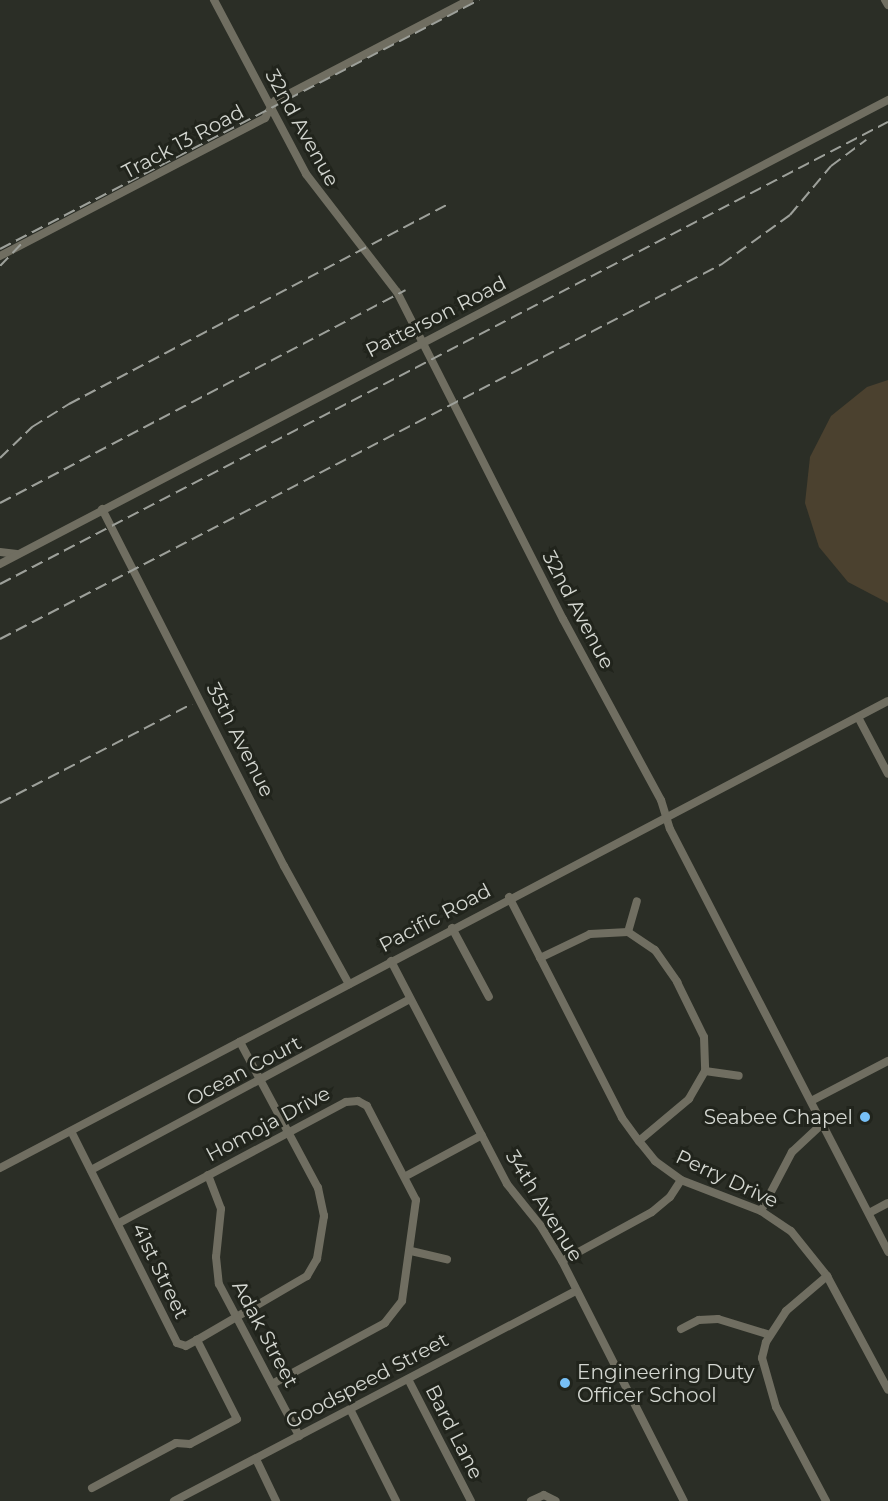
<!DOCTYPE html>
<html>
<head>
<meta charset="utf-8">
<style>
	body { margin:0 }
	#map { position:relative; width:888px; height:1501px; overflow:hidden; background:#2b2e26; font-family:Montserrat,sans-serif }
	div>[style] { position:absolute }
	.green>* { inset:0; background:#4b412f }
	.minor>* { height:8px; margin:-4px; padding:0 4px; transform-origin:4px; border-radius:4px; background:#706e61 }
	.rail>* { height:2px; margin-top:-1px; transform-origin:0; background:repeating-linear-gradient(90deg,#9da09a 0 12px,transparent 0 18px) }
	.dots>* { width:16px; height:16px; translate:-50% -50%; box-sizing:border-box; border:3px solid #21241c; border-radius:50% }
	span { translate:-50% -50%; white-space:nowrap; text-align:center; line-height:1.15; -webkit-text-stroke:6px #21241c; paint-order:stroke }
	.street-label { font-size:20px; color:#d3d6d0 }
	.poi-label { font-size:20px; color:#d3d6d0 }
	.right { translate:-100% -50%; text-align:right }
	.left { translate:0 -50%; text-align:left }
</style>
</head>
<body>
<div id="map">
	<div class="green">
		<i style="clip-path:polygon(888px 380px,888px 603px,848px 582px,819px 547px,805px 503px,810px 457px,831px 416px,867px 387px)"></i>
	</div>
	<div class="minor">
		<i style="left:214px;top:0;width:197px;rotate:62.1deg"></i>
		<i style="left:306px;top:174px;width:149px;rotate:52.4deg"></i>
		<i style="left:397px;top:292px;width:367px;rotate:63.1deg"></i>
		<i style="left:563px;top:619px;width:206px;rotate:61.6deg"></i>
		<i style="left:661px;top:800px;width:30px;rotate:73deg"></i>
		<i style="left:670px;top:829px;width:476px;rotate:62.7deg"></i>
		<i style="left:885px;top:0;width:6px;rotate:59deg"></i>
		<i style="left:0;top:256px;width:299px;rotate:-27.5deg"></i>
		<i style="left:265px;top:118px;width:20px;rotate:-60deg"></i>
		<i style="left:275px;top:101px;width:219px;rotate:-27.5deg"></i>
		<i style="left:102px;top:509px;width:401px;rotate:63deg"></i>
		<i style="left:284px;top:866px;width:135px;rotate:61.2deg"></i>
		<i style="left:0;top:552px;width:17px;rotate:7deg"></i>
		<i style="left:0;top:564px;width:1002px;rotate:-27.59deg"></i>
		<i style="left:858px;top:717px;width:64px;rotate:62.2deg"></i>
		<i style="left:509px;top:897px;width:248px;rotate:62.9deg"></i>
		<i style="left:622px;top:1118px;width:29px;rotate:54deg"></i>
		<i style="left:639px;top:1141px;width:26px;rotate:51deg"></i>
		<i style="left:655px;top:1161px;width:32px;rotate:36deg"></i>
		<i style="left:681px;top:1180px;width:86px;rotate:21.2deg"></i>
		<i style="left:761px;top:1211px;width:36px;rotate:34deg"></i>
		<i style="left:791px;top:1231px;width:58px;rotate:51.3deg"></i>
		<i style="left:827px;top:1276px;width:129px;rotate:61.8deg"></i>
		<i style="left:452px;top:928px;width:78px;rotate:61.8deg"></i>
		<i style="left:628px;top:932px;width:32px;rotate:-74deg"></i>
		<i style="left:540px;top:958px;width:55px;rotate:-25.6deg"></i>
		<i style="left:590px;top:934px;width:38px;rotate:-3deg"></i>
		<i style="left:628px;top:932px;width:32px;rotate:34deg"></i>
		<i style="left:655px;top:950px;width:39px;rotate:55deg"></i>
		<i style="left:677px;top:982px;width:61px;rotate:63.9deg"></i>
		<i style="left:704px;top:1037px;width:34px;rotate:88deg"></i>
		<i style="left:705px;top:1071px;width:32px;rotate:120deg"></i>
		<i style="left:689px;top:1099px;width:65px;rotate:140deg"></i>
		<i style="left:391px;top:961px;width:251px;rotate:62.5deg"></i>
		<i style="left:507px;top:1184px;width:53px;rotate:51.2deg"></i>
		<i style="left:540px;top:1225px;width:42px;rotate:58.6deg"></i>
		<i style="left:562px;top:1261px;width:269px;rotate:63.1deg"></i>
		<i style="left:705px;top:1071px;width:34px;rotate:8deg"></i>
		<i style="left:811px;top:1101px;width:87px;rotate:-27.5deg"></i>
		<i style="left:71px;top:1131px;width:237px;rotate:63.4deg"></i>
		<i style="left:177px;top:1343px;width:9px;rotate:18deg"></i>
		<i style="left:186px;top:1346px;width:13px;rotate:-29deg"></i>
		<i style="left:197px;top:1340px;width:127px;rotate:-30.2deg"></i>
		<i style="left:307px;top:1276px;width:20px;rotate:-60deg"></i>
		<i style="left:317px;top:1259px;width:44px;rotate:-80.8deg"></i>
		<i style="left:324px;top:1216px;width:29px;rotate:-102deg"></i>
		<i style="left:318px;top:1188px;width:166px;rotate:-118.1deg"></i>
		<i style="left:0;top:1168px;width:1003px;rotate:-27.74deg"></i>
		<i style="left:91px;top:1170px;width:362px;rotate:-28.2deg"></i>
		<i style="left:208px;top:1175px;width:36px;rotate:69deg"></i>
		<i style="left:221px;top:1209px;width:48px;rotate:95.9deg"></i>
		<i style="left:216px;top:1257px;width:27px;rotate:84deg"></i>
		<i style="left:219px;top:1284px;width:172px;rotate:62.2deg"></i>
		<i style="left:406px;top:1176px;width:86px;rotate:-28.3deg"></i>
		<i style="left:761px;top:1211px;width:67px;rotate:-62.3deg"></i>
		<i style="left:792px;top:1152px;width:41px;rotate:-43deg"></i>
		<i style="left:869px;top:1213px;width:21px;rotate:-28deg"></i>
		<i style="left:119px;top:1223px;width:257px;rotate:-28.1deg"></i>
		<i style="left:346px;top:1102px;width:12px;rotate:-5deg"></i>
		<i style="left:358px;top:1101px;width:10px;rotate:29deg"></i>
		<i style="left:367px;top:1106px;width:106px;rotate:62.5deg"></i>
		<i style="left:416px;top:1200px;width:102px;rotate:97.9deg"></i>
		<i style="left:402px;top:1301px;width:28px;rotate:128deg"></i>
		<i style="left:385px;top:1323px;width:128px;rotate:151.6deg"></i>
		<i style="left:411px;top:1251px;width:37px;rotate:13deg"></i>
		<i style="left:562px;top:1261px;width:102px;rotate:-28.6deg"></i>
		<i style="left:652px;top:1212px;width:23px;rotate:-40deg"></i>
		<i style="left:670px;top:1197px;width:20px;rotate:-57deg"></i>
		<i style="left:681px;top:1329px;width:20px;rotate:-27deg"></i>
		<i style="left:699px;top:1320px;width:19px;rotate:-3deg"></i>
		<i style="left:718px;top:1319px;width:54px;rotate:17.1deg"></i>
		<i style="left:408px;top:1379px;width:137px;rotate:62.7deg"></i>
		<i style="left:350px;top:1409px;width:103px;rotate:63.4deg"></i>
		<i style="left:256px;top:1459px;width:47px;rotate:64.5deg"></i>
		<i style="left:92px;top:1488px;width:95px;rotate:-28.2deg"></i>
		<i style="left:176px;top:1443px;width:14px;rotate:4deg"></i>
		<i style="left:190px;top:1444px;width:53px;rotate:-28deg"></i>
		<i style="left:237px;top:1419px;width:89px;rotate:-116.9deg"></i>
		<i style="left:174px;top:1501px;width:454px;rotate:-27.6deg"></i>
		<i style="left:531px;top:1501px;width:14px;rotate:-25deg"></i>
		<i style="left:544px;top:1495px;width:13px;rotate:27deg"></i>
		<i style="left:826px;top:1501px;width:106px;rotate:-118deg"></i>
		<i style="left:776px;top:1407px;width:51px;rotate:-105.9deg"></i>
		<i style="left:762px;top:1358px;width:16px;rotate:-76deg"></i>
		<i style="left:766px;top:1342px;width:37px;rotate:-57deg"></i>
		<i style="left:786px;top:1311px;width:54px;rotate:-40.5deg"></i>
	</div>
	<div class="rail">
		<i style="left:0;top:249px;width:540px;rotate:-27.47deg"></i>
		<i style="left:0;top:266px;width:33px;rotate:-46deg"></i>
		<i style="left:0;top:458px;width:45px;rotate:-44.1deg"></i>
		<i style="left:32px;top:427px;width:44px;rotate:-31.9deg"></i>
		<i style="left:69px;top:404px;width:427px;rotate:-27.8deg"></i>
		<i style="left:0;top:503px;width:458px;rotate:-27.7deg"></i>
		<i style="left:0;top:584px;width:1001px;rotate:-27.49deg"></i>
		<i style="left:0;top:639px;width:814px;rotate:-27.45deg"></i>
		<i style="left:722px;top:264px;width:84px;rotate:-35.8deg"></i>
		<i style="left:790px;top:215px;width:64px;rotate:-50.1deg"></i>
		<i style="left:831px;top:166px;width:44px;rotate:-36.6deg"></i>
		<i style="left:0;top:803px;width:216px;rotate:-27.3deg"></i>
	</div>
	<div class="dots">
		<i style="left:865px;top:1117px;background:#77c0f7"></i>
		<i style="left:565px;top:1383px;background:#77c0f7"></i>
	</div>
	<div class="street-label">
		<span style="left:302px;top:128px;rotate:61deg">32nd Avenue</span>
		<span style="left:183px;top:142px;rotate:-28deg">Track 13 Road</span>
		<span style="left:436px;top:317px;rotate:-27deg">Patterson Road</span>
		<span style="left:578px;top:610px;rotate:62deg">32nd Avenue</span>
		<span style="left:240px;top:740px;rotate:63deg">35th Avenue</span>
		<span style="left:435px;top:918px;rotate:-28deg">Pacific Road</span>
		<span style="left:244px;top:1071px;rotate:-28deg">Ocean Court</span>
		<span style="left:268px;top:1124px;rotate:-28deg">Homoja Drive</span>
		<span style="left:727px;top:1179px;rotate:25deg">Perry Drive</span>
		<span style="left:544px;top:1206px;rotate:58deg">34th Avenue</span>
		<span style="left:160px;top:1271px;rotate:64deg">41st Street</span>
		<span style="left:265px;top:1334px;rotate:62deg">Adak Street</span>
		<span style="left:367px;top:1381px;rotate:-28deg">Goodspeed Street</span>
		<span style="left:454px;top:1432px;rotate:63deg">Bard Lane</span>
	</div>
	<div class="poi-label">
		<span class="right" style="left:853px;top:1117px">Seabee Chapel</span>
		<span class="left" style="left:577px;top:1384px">Engineering Duty<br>Officer School</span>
	</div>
</div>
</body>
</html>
